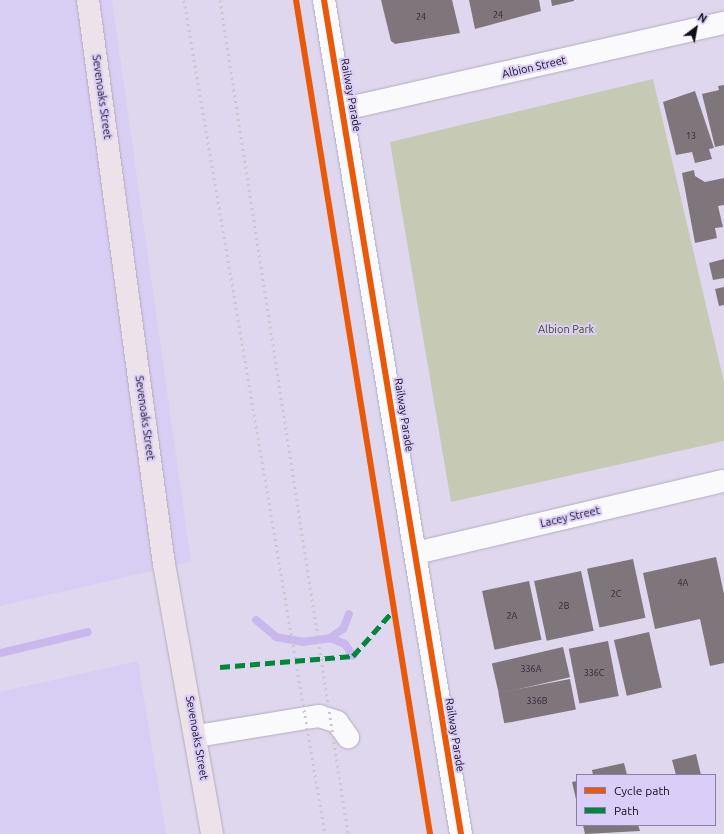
<!DOCTYPE html>
<html>
<head>
<meta charset="utf-8">
<style>
	body { margin:0 }
	#map { position:relative; width:724px; height:834px; overflow:hidden; background:#ded7ee; font-family:Ubuntu,sans-serif }
	div>[style] { position:absolute }
	.built>* { inset:0; background:#d8cdf2 }
	.green>* { inset:0; background:#c6cab5 }
	.stream>* { height:8px; margin:-4px; padding:0 4px; transform-origin:4px; border-radius:4px; background:#c8b8ed }
	.building>* { inset:0; background:#7f767c; transform-origin:0 0 }
	.roads { filter:drop-shadow(0 0 1px #b2acbe) drop-shadow(0 0 1px #b2acbe) }
	.minor>* { height:22px; margin:-11px; padding:0 11px; transform-origin:11px; border-radius:11px; background:#faf9fc }
	.major>* { height:22px; margin:-11px; padding:0 11px; transform-origin:11px; border-radius:11px; background:#ebe3e9 }
	.rail>* { height:3px; margin-top:-1.5px; transform-origin:0; background:repeating-linear-gradient(90deg,#cac8cf 0 2px,transparent 0 6px) }
	.quiet>* { height:5px; margin-top:-2.5px; transform-origin:0; background:repeating-linear-gradient(90deg,#00873e 0 10px,transparent 0 15px) }
	.cycleway>* { height:6px; margin:-3px; padding:0 3px; transform-origin:3px; border-radius:3px; background:#e8590c }
	span { translate:-50% -50%; white-space:nowrap; text-align:center; line-height:1.15; -webkit-text-stroke:4px #dacdf8; paint-order:stroke }
	.number-label { font-size:9px; color:#2e2835 }
	.number-label span { -webkit-text-stroke-width:0 }
	.street-label { font-size:11px; color:#130e1d }
	.park-label { font-size:11px; color:#434d1a }
	.legend { position:absolute; left:576px; top:774px; width:140px; height:52px; box-sizing:border-box; background:#dacdf8; border:1px solid #8a81a0; margin:0; padding:5px 7px; list-style:none; font-size:12px; color:#130e1d }
	.legend li { display:flex; align-items:center; gap:8px; height:20px }
	.legend b { width:20px; border:1px solid #8a81a0 }
	.north { position:absolute; left:676px; top:8px; width:40px; height:40px; -webkit-text-stroke:3px #dacdf8; paint-order:stroke; rotate:32deg; font-size:11px; font-weight:700; line-height:16px; text-align:center; color:#130e1d }
	.north::after { content:''; display:block; margin:auto; width:14px; height:18px; background:#130e1d; clip-path:polygon(50% 0,100% 100%,50% 72%,0 100%) }
</style>
</head>
<body>
<div id="map">
	<div class="built">
		<i style="clip-path:polygon(0 0,112px 0,191px 562px,0 606px)"></i>
		<i style="clip-path:polygon(138px 661px,166px 834px,0 834px,0 692px)"></i>
	</div>
	<div class="green">
		<i style="clip-path:polygon(653px 79px,724px 382px,724px 441px,451px 502px,390px 142px)"></i>
	</div>
	<div class="stream">
		<i style="left:256px;top:620px;width:26px;rotate:40deg"></i>
		<i style="left:276px;top:637px;width:27px;rotate:10deg"></i>
		<i style="left:303px;top:642px;width:27px;rotate:-8deg"></i>
		<i style="left:330px;top:638px;width:16px;rotate:22deg"></i>
		<i style="left:345px;top:644px;width:14px;rotate:56deg"></i>
		<i style="left:330px;top:638px;width:16px;rotate:-35deg"></i>
		<i style="left:343px;top:629px;width:16px;rotate:-68deg"></i>
		<i style="left:0;top:653px;width:90px;rotate:-13.4deg"></i>
	</div>
	<div class="building">
		<i style="clip-path:polygon(381px 0,452px 0,460px 33px,395px 44px,391px 41px)"></i>
		<i style="clip-path:polygon(469px 0,539px 0,541px 11px,475px 29px)"></i>
		<i style="clip-path:polygon(551px 0,574px 0,574px 1px,552px 6px)"></i>
		<i style="clip-path:polygon(724px 85px,724px 145px,715px 147px,702px 94px,719px 90px,718px 86px)"></i>
		<i style="clip-path:polygon(695px 91px,714px 148px,709px 149px,712px 159px,695px 163px,692px 152px,676px 155px,663px 102px)"></i>
		<i style="clip-path:polygon(694px 170px,695px 176px,705px 182px,724px 178px,724px 205px,718px 206px,723px 227px,715px 228px,717px 238px,695px 243px,682px 173px)"></i>
		<i style="clip-path:polygon(724px 259px,724px 278px,713px 280px,709px 263px)"></i>
		<i style="clip-path:polygon(724px 287px,724px 305px,719px 306px,715px 289px)"></i>
		<i style="clip-path:polygon(716px 557px,724px 594px,724px 663px,710px 666px,700px 619px,655px 629px,643px 573px)"></i>
		<i style="left:633px;top:559px;width:60px;height:47px;rotate:78deg"></i>
		<i style="left:581px;top:571px;width:61px;height:48px;rotate:78deg"></i>
		<i style="left:529px;top:581px;width:60px;height:48px;rotate:78deg"></i>
		<i style="left:649px;top:632px;width:57px;height:36px;rotate:77deg"></i>
		<i style="left:608px;top:641px;width:56px;height:40px;rotate:79deg"></i>
		<i style="left:563px;top:647px;width:31px;height:73px;rotate:77deg"></i>
		<i style="left:570px;top:679px;width:31px;height:73px;rotate:79deg"></i>
		<i style="clip-path:polygon(696px 754px,701px 775px,676px 775px,672px 760px)"></i>
		<i style="clip-path:polygon(624px 763px,627px 775px,593px 775px,592px 770px)"></i>
		<i style="clip-path:polygon(577px 781px,577px 799px,576px 799px,572px 782px)"></i>
		<i style="clip-path:polygon(583px 825px,638px 825px,640px 831px,585px 834px)"></i>
	</div>
	<div class="roads">
		<div class="minor">
			<i style="left:324px;top:0;width:845px;rotate:80.67deg"></i>
			<i style="left:344px;top:109px;width:390px;rotate:-12.8deg"></i>
			<i style="left:416px;top:553px;width:316px;rotate:-13.2deg"></i>
			<i style="left:197px;top:736px;width:124px;rotate:-9.3deg"></i>
			<i style="left:319px;top:716px;width:19px;rotate:18deg"></i>
			<i style="left:337px;top:722px;width:19px;rotate:54deg"></i>
		</div>
		<div class="major">
			<i style="left:88px;top:0;width:569px;rotate:82.33deg"></i>
			<i style="left:164px;top:564px;width:274px;rotate:79.9deg"></i>
		</div>
	</div>
	<div class="rail">
		<i style="left:184px;top:0;width:846px;rotate:80.4deg"></i>
		<i style="left:220px;top:0;width:844px;rotate:81.27deg"></i>
	</div>
	<div class="quiet">
		<i style="left:220px;top:667px;width:133px;rotate:-4.7deg"></i>
		<i style="left:353px;top:656px;width:62px;rotate:-48.3deg"></i>
	</div>
	<div class="cycleway">
		<i style="left:296px;top:0;width:845px;rotate:80.87deg"></i>
		<i style="left:324px;top:0;width:845px;rotate:80.67deg"></i>
	</div>
	<div class="number-label">
		<span style="left:498px;top:15px">24</span>
		<span style="left:421px;top:17px">24</span>
		<span style="left:691px;top:136px">13</span>
		<span style="left:683px;top:583px">4A</span>
		<span style="left:616px;top:594px">2C</span>
		<span style="left:564px;top:606px">2B</span>
		<span style="left:512px;top:616px">2A</span>
		<span style="left:531px;top:669px">336A</span>
		<span style="left:594px;top:673px">336C</span>
		<span style="left:537px;top:701px">336B</span>
	</div>
	<div class="street-label">
		<span style="left:534px;top:67px;rotate:-13deg">Albion Street</span>
		<span style="left:351px;top:95px;rotate:80deg">Railway Parade</span>
		<span style="left:102px;top:97px;rotate:82deg">Sevenoaks Street</span>
		<span style="left:404px;top:415px;rotate:81deg">Railway Parade</span>
		<span style="left:145px;top:418px;rotate:82deg">Sevenoaks Street</span>
		<span style="left:570px;top:517px;rotate:-13deg">Lacey Street</span>
		<span style="left:455px;top:735px;rotate:81deg">Railway Parade</span>
		<span style="left:197px;top:738px;rotate:80deg">Sevenoaks Street</span>
	</div>
	<div class="park-label">
		<span style="left:566px;top:329px">Albion Park</span>
	</div>
	<ul class="legend">
	<li><b style="height:5px;background:#e8590c"></b>Cycle path</li>
	<li><b style="height:5px;background:#00873e"></b>Path</li>
	</ul>
	<div class="north">N</div>
</div>
</body>
</html>
